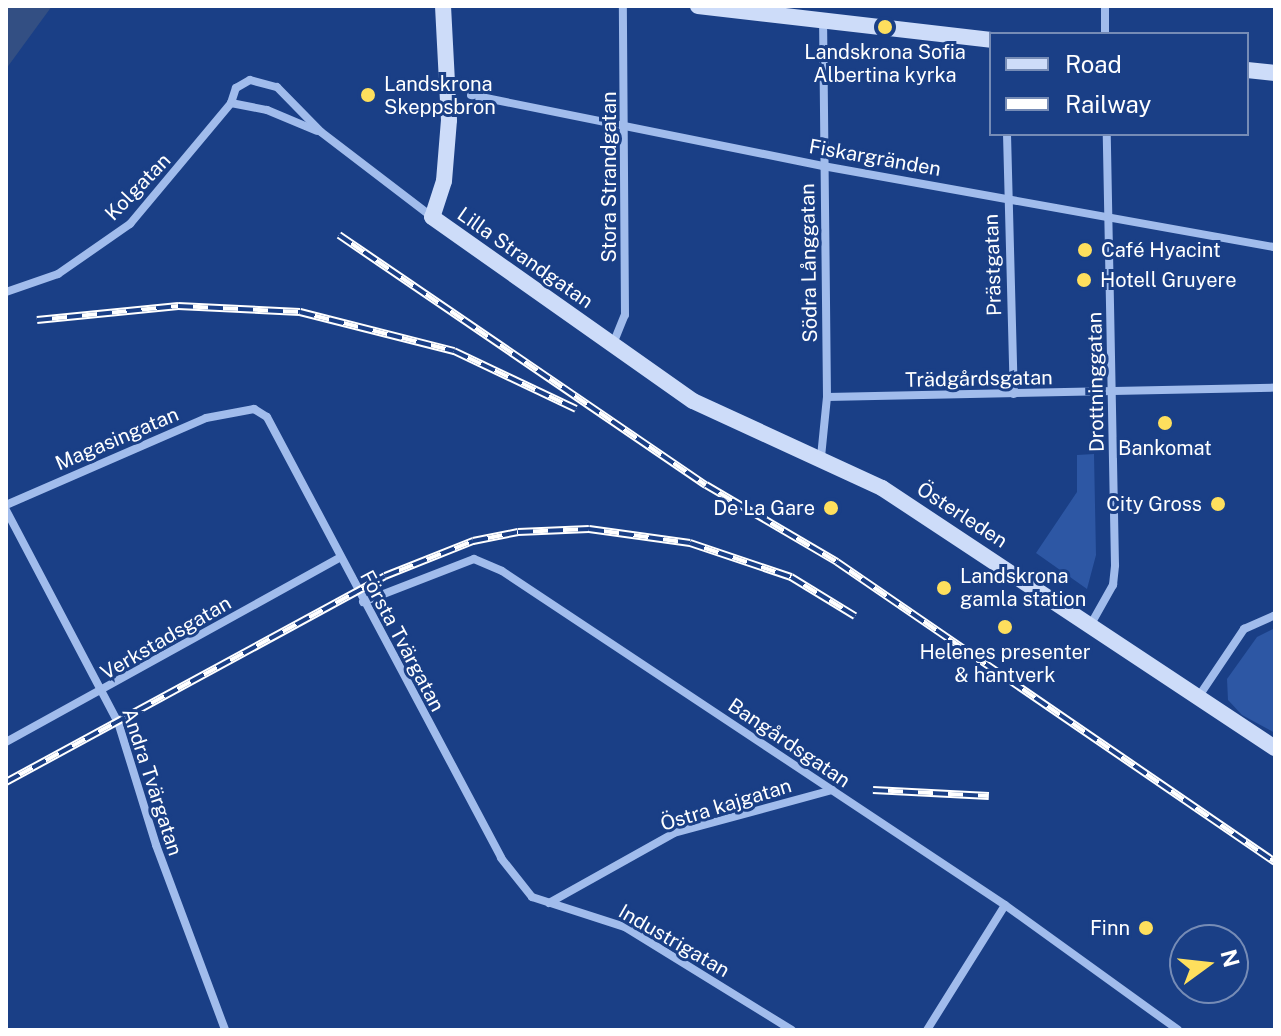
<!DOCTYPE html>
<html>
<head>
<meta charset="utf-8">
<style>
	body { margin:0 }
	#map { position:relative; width:1281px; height:1036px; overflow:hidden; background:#1a3f86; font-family:"Public Sans",sans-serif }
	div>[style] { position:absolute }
	.green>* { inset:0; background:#2d57a4 }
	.water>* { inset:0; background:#334f83 }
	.street>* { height:8px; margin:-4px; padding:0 4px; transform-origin:4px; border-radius:4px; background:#a1bcec }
	.secondary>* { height:16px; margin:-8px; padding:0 8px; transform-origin:8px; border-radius:8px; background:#cddcf9 }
	.rail>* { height:8px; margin-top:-4px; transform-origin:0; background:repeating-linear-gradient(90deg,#1a3f86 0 15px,#fff 0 30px); box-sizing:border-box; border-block:2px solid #fff }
	.dots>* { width:22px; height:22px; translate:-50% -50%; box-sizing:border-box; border:4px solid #1a3f86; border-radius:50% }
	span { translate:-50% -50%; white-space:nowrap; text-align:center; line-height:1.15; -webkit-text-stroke:6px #1a3f86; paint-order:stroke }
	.poi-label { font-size:20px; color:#fff }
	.left { translate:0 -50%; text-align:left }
	.right { translate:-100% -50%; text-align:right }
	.street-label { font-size:20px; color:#fff }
	.frame { position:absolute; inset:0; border:8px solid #fff; pointer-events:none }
	.legend { position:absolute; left:989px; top:32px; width:260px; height:104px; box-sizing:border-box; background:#1a3f86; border:2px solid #768cb6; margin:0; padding:10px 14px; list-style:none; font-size:24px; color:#fff }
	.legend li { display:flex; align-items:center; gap:16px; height:40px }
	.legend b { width:40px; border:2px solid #768cb6 }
	.north { position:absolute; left:1169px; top:924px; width:80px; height:80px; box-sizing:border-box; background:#1a3f86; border:2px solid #768cb6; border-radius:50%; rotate:75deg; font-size:22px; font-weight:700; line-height:32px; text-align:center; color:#fff }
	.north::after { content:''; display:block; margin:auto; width:28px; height:36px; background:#fedf5d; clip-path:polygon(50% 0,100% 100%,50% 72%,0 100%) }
</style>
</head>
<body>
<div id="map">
	<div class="green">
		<i style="clip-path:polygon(1094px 454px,1096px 555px,1087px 589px,1036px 553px,1077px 492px,1077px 455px)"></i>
		<i style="clip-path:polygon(1275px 628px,1275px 733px,1242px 715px,1228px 700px,1227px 679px,1257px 637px)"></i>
	</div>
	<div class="water">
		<i style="clip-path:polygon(6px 6px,52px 6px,6px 69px)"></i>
	</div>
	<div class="street">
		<i style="left:1105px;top:6px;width:28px;rotate:90deg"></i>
		<i style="left:471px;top:95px;width:359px;rotate:11.4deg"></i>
		<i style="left:823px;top:166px;width:459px;rotate:10.2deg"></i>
		<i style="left:231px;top:103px;width:37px;rotate:11deg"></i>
		<i style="left:267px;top:110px;width:54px;rotate:22.8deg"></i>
		<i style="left:1007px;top:134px;width:260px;rotate:88.5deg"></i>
		<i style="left:6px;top:292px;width:55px;rotate:-19.1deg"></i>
		<i style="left:58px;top:274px;width:88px;rotate:-34.8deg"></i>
		<i style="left:130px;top:224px;width:158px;rotate:-50.1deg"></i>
		<i style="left:231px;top:103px;width:16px;rotate:-72deg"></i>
		<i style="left:236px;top:88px;width:16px;rotate:-30deg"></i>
		<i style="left:250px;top:80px;width:28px;rotate:15deg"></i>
		<i style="left:277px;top:87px;width:63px;rotate:45.6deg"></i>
		<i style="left:321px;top:132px;width:140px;rotate:37.4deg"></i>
		<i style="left:613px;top:344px;width:31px;rotate:-68deg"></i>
		<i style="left:625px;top:315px;width:309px;rotate:-90.4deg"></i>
		<i style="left:827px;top:397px;width:448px;rotate:-1.2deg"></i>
		<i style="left:821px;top:457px;width:60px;rotate:-84.3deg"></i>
		<i style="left:827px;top:397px;width:376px;rotate:-90.6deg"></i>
		<i style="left:6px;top:505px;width:218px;rotate:-23.5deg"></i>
		<i style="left:206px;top:418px;width:49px;rotate:-10.6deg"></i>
		<i style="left:254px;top:409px;width:15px;rotate:32deg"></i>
		<i style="left:267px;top:417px;width:499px;rotate:62deg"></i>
		<i style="left:501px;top:858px;width:50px;rotate:51.5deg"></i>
		<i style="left:532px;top:897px;width:98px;rotate:17.9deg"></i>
		<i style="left:625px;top:927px;width:196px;rotate:31.7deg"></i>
		<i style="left:6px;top:510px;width:240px;rotate:62.2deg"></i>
		<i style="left:118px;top:722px;width:129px;rotate:72.8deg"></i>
		<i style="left:156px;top:845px;width:197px;rotate:69.5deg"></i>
		<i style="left:363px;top:602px;width:119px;rotate:-21.2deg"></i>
		<i style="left:474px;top:559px;width:30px;rotate:23deg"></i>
		<i style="left:502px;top:571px;width:604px;rotate:33.58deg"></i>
		<i style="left:1005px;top:905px;width:213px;rotate:35.8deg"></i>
		<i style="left:1091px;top:624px;width:45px;rotate:-60.6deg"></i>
		<i style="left:1113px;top:585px;width:20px;rotate:-84deg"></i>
		<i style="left:1115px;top:565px;width:431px;rotate:-91.1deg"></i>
		<i style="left:1199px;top:696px;width:81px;rotate:-56.1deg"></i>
		<i style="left:1244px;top:629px;width:34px;rotate:-24deg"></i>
		<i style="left:6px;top:742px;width:380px;rotate:-28.9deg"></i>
		<i style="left:549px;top:903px;width:143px;rotate:-29.2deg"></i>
		<i style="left:674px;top:833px;width:164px;rotate:-15.2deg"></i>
		<i style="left:927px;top:1030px;width:147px;rotate:-58deg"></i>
	</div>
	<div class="secondary">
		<i style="left:443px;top:6px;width:114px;rotate:87deg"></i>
		<i style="left:449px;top:120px;width:61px;rotate:94.7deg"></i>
		<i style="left:444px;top:181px;width:38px;rotate:108deg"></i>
		<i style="left:432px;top:217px;width:319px;rotate:35.2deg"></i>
		<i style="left:693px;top:401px;width:208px;rotate:24.7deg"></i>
		<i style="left:882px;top:488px;width:471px;rotate:33.5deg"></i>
		<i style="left:698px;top:6px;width:295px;rotate:6.6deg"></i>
		<i style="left:1247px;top:70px;width:28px;rotate:6deg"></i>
	</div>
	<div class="rail">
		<i style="left:339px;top:235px;width:444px;rotate:34.3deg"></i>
		<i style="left:706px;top:485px;width:152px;rotate:30.4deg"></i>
		<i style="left:837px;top:562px;width:531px;rotate:34.41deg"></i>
		<i style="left:37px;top:320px;width:142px;rotate:-5.7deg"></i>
		<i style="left:178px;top:306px;width:122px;rotate:2.8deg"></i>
		<i style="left:300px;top:312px;width:159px;rotate:14.2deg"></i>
		<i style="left:454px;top:351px;width:135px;rotate:25.4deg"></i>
		<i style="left:6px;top:782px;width:431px;rotate:-28.5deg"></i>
		<i style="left:385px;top:576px;width:95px;rotate:-21.7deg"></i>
		<i style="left:473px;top:541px;width:46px;rotate:-11.3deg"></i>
		<i style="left:518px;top:532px;width:71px;rotate:-2.4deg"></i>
		<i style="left:589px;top:529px;width:102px;rotate:7.9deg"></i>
		<i style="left:690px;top:543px;width:107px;rotate:18.6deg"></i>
		<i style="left:791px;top:577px;width:75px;rotate:31.4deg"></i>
		<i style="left:873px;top:790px;width:116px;rotate:3deg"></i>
	</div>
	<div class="dots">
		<i style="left:885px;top:27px;background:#fedf5d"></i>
		<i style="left:368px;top:95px;background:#fedf5d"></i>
		<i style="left:1085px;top:250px;background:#fedf5d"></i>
		<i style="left:1084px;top:280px;background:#fedf5d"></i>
		<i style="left:1165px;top:423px;background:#fedf5d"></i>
		<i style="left:1218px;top:504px;background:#fedf5d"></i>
		<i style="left:831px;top:508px;background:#fedf5d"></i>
		<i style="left:944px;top:588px;background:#fedf5d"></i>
		<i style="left:1005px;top:627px;background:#fedf5d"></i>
		<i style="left:1146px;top:928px;background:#fedf5d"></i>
	</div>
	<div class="poi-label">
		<span style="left:885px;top:64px">Landskrona Sofia<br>Albertina kyrka</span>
		<span class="left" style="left:384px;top:96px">Landskrona<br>Skeppsbron</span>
		<span class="left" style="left:1101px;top:250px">Café Hyacint</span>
		<span class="left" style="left:1100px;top:280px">Hotell Gruyere</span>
		<span style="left:1165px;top:448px">Bankomat</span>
		<span class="right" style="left:1202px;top:504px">City Gross</span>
		<span class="right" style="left:815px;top:508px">De La Gare</span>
		<span class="left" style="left:960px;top:588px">Landskrona<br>gamla station</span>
		<span style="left:1005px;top:664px">Helenes presenter<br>&amp; hantverk</span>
		<span class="right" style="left:1130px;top:928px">Finn</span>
	</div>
	<div class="street-label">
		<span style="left:875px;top:158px;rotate:10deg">Fiskargränden</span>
		<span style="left:609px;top:177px;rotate:-90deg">Stora Strandgatan</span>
		<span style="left:138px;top:187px;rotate:-46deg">Kolgatan</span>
		<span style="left:525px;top:258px;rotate:35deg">Lilla Strandgatan</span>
		<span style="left:809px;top:263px;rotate:-91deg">Södra Långgatan</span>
		<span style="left:993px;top:265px;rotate:-92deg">Prästgatan</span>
		<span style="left:979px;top:379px;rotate:-1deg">Trädgårdsgatan</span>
		<span style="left:1096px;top:382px;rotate:-91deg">Drottninggatan</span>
		<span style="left:117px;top:439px;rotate:-23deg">Magasingatan</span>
		<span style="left:962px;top:515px;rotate:33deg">Österleden</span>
		<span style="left:166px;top:638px;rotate:-30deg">Verkstadsgatan</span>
		<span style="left:402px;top:641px;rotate:62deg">Första Tvärgatan</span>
		<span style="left:789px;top:743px;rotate:34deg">Bangårdsgatan</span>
		<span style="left:152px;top:782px;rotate:72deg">Andra Tvärgatan</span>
		<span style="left:726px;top:805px;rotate:-17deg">Östra kajgatan</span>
		<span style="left:674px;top:941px;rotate:30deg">Industrigatan</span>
	</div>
	<div class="frame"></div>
	<ul class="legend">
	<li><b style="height:10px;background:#cddcf9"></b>Road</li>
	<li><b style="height:10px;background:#fff"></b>Railway</li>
	</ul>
	<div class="north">N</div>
</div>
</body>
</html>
